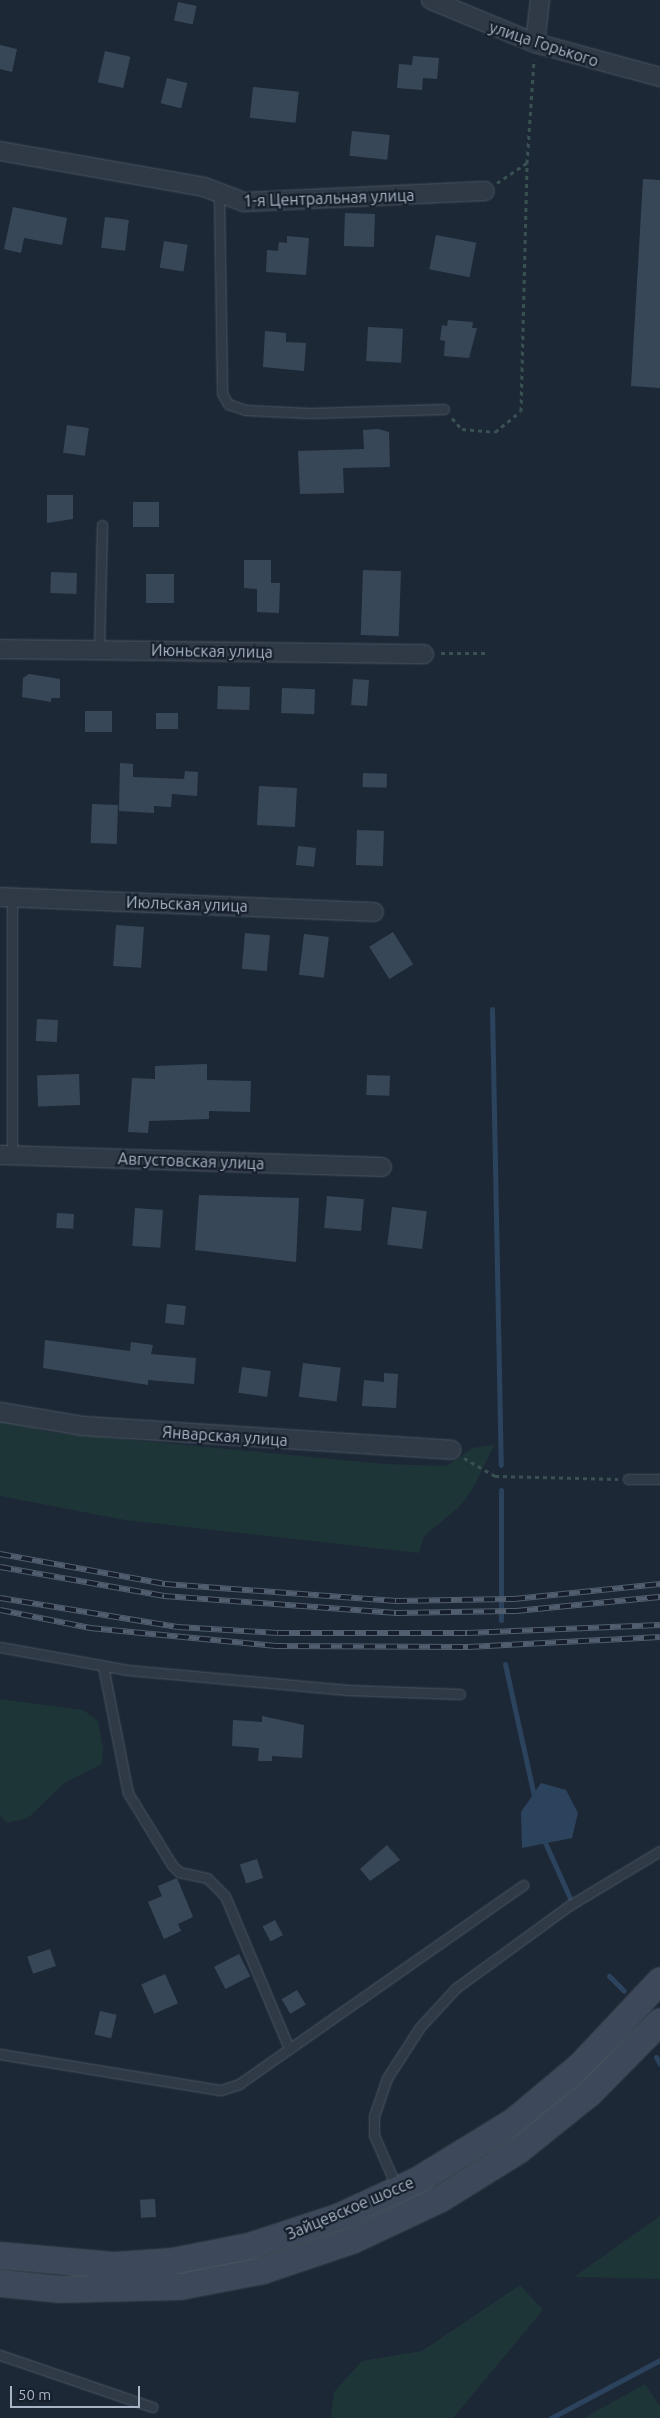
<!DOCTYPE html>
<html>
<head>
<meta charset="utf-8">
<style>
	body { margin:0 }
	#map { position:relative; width:660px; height:2418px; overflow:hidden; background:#1d2836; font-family:Ubuntu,sans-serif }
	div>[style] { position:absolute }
	.green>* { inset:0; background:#1e3537 }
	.water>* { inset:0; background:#2c435e }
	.stream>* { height:5px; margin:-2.5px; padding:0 2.5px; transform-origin:2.5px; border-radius:2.5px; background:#2c435e }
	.building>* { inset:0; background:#384758; transform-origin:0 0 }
	.path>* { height:3px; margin-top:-1.5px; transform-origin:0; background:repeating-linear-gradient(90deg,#395152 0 4px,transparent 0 8px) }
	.roads { filter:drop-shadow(0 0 1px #4b5562) drop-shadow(0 0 1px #4b5562) }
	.service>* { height:9px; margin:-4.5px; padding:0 4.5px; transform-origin:4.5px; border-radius:4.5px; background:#303a47 }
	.minor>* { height:18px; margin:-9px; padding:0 9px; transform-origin:9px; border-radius:9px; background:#303a47 }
	.secondary>* { height:25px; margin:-12.5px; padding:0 12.5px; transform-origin:12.5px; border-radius:12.5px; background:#3d495a }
	.rail>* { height:5.5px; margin-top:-2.75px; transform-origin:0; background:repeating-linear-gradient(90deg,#161f2b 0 11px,#515e6f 0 22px); box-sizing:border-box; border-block:1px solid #515e6f }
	span { translate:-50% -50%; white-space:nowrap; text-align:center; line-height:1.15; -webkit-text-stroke:4.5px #161f2b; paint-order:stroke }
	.street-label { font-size:16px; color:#a9b5c5 }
	.scale { position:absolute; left:10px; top:2386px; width:130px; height:22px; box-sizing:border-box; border:2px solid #a9b5c5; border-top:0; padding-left:6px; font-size:15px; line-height:18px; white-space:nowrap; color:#a9b5c5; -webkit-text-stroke:4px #161f2b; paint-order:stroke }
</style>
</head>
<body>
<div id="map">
	<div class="green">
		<i style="clip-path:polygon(0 1419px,48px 1432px,384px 1464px,446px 1466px,473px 1448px,494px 1445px,472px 1490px,459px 1507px,424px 1536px,419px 1553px,125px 1520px,0 1496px)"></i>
		<i style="clip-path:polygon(0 1699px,83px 1710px,98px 1721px,103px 1749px,102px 1764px,64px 1783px,28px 1818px,6px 1823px,0 1814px)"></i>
		<i style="clip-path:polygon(660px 2216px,660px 2279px,574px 2277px)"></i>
		<i style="clip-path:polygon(520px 2285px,543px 2310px,453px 2418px,331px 2418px,334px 2392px,362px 2361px,422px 2351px)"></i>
		<i style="clip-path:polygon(645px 2384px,660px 2406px,660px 2418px,584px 2418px)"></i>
	</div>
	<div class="water">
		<i style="clip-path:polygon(541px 1783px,566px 1790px,578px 1813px,572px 1838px,522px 1848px,521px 1812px)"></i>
	</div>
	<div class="stream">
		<i style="left:492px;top:1009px;width:456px;rotate:88.9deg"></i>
		<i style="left:501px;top:1490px;width:130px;rotate:90deg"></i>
		<i style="left:505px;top:1664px;width:139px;rotate:77.6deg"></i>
		<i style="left:543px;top:1838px;width:66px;rotate:65.8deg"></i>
		<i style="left:609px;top:1976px;width:21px;rotate:45deg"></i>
		<i style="left:656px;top:2057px;width:8px;rotate:60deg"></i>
		<i style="left:551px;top:2418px;width:123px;rotate:-28deg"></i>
	</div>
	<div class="building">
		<i style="left:178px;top:2px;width:19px;height:19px;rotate:12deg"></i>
		<i style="clip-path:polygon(0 45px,17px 49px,12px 72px,0 69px)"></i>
		<i style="left:105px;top:51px;width:26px;height:32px;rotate:13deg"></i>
		<i style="clip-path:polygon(413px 56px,439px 58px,437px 79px,423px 78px,422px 90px,397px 88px,399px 64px,412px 65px)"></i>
		<i style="left:167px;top:78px;width:21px;height:26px;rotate:14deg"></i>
		<i style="left:253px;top:87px;width:46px;height:31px;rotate:6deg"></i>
		<i style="left:352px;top:131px;width:38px;height:25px;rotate:6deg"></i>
		<i style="clip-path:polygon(643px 179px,660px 180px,660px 388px,631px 386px)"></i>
		<i style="clip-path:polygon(13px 207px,67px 218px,62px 245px,24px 238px,21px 253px,4px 249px)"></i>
		<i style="left:345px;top:213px;width:30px;height:33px;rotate:2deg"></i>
		<i style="left:105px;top:217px;width:24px;height:31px;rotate:7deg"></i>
		<i style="left:436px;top:235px;width:41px;height:35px;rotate:11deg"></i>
		<i style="clip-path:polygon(287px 236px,309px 238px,306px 275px,266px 272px,267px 250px,278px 251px,279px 242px,287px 243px)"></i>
		<i style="left:164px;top:241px;width:24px;height:27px;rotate:9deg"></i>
		<i style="clip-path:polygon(448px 320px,473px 322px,472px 328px,477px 328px,469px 358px,444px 356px,445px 341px,440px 340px,442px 325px,447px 326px)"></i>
		<i style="left:368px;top:327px;width:35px;height:34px;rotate:3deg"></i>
		<i style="clip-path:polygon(265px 331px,286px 333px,286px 342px,306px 343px,304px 371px,263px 367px)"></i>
		<i style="left:67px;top:425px;width:22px;height:28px;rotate:8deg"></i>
		<i style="clip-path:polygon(378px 429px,389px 432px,390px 467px,343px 468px,344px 493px,300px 494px,298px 451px,364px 449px,363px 430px)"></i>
		<i style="clip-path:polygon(47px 495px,73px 495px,73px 519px,47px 523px)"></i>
		<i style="left:133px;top:502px;width:26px;height:25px"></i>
		<i style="clip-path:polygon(244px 560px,271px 560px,271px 583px,280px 583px,279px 613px,257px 612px,257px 589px,244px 588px)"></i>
		<i style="left:363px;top:570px;width:38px;height:65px;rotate:2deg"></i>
		<i style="left:51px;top:572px;width:26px;height:21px;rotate:2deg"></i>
		<i style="left:146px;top:574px;width:28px;height:29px"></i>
		<i style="clip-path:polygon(29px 674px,60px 679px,60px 698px,51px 698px,51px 702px,22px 697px,23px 678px)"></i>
		<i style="left:353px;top:679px;width:16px;height:26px;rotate:4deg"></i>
		<i style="left:218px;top:686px;width:32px;height:23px;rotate:2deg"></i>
		<i style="left:282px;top:688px;width:33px;height:25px;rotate:2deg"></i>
		<i style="left:85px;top:711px;width:27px;height:21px"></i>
		<i style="left:156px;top:713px;width:22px;height:16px"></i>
		<i style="clip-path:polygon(120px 763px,133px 764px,133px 777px,184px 779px,185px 771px,198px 772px,197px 796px,172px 794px,171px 807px,154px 806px,154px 813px,119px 811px)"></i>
		<i style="left:363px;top:773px;width:24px;height:14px;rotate:2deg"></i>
		<i style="left:259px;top:786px;width:38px;height:39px;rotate:3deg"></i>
		<i style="left:92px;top:804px;width:26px;height:39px;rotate:2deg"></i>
		<i style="left:357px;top:830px;width:27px;height:35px;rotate:2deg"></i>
		<i style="left:298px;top:846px;width:18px;height:19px;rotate:6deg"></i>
		<i style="left:116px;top:925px;width:28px;height:41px;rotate:4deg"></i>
		<i style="left:393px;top:932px;width:38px;height:28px;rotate:58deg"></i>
		<i style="left:245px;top:933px;width:25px;height:36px;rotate:5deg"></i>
		<i style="left:304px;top:934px;width:25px;height:41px;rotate:7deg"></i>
		<i style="left:37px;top:1019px;width:21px;height:22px;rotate:3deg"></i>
		<i style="clip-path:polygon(207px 1064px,207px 1080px,251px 1081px,250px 1112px,209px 1111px,209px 1119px,149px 1121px,148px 1133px,128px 1132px,132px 1078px,155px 1079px,155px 1066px)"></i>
		<i style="left:79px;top:1074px;width:31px;height:42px;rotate:88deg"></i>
		<i style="left:367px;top:1075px;width:23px;height:20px;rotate:2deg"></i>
		<i style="clip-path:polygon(199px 1195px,299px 1198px,296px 1262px,195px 1250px)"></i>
		<i style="left:327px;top:1196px;width:37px;height:32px;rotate:5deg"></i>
		<i style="left:392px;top:1207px;width:35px;height:38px;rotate:7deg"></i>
		<i style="left:135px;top:1208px;width:28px;height:38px;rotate:4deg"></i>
		<i style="left:57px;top:1213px;width:17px;height:15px;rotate:3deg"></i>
		<i style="left:167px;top:1304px;width:19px;height:19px;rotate:6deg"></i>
		<i style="clip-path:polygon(45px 1340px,130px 1351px,131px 1342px,153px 1345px,151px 1354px,196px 1358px,194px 1384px,148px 1380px,148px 1385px,43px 1368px)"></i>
		<i style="left:303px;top:1363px;width:38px;height:34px;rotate:7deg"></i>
		<i style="left:242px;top:1367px;width:29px;height:26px;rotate:8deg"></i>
		<i style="clip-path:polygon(384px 1373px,398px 1374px,396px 1408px,362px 1406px,364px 1380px,384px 1382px)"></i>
		<i style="clip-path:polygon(262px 1716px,304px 1725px,302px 1758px,272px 1756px,272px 1761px,258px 1761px,259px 1748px,232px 1746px,233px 1720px,262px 1722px)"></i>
		<i style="clip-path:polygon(387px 1845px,400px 1860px,370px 1881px,360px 1869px)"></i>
		<i style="left:257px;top:1859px;width:20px;height:18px;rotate:72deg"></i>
		<i style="clip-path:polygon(177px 1878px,193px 1917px,178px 1924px,181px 1931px,164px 1939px,148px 1902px,162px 1896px,158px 1886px)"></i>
		<i style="left:275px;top:1920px;width:17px;height:14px;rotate:62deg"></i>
		<i style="left:50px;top:1949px;width:18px;height:24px;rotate:71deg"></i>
		<i style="left:239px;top:1954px;width:25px;height:28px;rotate:63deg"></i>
		<i style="left:165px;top:1974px;width:32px;height:26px;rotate:66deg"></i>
		<i style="left:297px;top:1990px;width:17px;height:18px;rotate:59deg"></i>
		<i style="left:100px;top:2011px;width:17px;height:24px;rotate:13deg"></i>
		<i style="left:155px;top:2199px;width:18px;height:15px;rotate:87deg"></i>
	</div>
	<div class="path">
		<i style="left:497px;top:183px;width:36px;rotate:-34deg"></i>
		<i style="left:527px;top:163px;width:104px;rotate:-86.1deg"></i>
		<i style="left:452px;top:418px;width:15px;rotate:48deg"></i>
		<i style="left:462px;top:429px;width:33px;rotate:5deg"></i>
		<i style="left:495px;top:432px;width:33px;rotate:-39deg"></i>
		<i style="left:521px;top:411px;width:248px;rotate:-88.6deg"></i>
		<i style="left:441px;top:653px;width:44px"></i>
		<i style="left:464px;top:1458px;width:36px;rotate:30deg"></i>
		<i style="left:495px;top:1476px;width:123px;rotate:1.4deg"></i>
	</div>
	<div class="roads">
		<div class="service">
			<i style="left:219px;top:196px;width:197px;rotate:89.1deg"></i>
			<i style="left:222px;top:393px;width:13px;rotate:61deg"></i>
			<i style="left:228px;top:404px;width:18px;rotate:19deg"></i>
			<i style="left:245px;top:410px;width:65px;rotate:2.6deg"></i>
			<i style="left:310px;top:413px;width:134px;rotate:-1.7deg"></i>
			<i style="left:99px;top:649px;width:124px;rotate:-88.6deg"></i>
			<i style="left:12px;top:1155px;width:258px;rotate:-90deg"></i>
			<i style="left:628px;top:1479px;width:32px"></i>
			<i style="left:0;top:1647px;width:130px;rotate:10.2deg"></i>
			<i style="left:128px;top:1670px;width:221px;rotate:5.2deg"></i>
			<i style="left:348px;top:1690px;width:112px;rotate:2deg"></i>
			<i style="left:103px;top:1666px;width:129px;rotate:78.9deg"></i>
			<i style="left:128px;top:1793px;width:84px;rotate:58.6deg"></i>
			<i style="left:172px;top:1865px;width:10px;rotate:45deg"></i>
			<i style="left:179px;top:1872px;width:29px;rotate:12deg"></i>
			<i style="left:207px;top:1878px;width:25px;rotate:45deg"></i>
			<i style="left:225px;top:1896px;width:165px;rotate:67.2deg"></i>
			<i style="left:0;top:2054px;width:224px;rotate:9.3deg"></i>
			<i style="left:221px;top:2090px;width:19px;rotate:-18deg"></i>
			<i style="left:239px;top:2084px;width:347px;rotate:-35deg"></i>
			<i style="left:397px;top:2188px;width:58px;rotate:-113.5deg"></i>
			<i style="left:374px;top:2135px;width:19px;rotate:-90deg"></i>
			<i style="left:374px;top:2116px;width:40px;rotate:-71.1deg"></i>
			<i style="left:387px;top:2078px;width:61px;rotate:-57.1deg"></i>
			<i style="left:420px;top:2027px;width:53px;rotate:-47.3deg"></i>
			<i style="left:456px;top:1988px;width:141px;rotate:-36.1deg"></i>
			<i style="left:570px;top:1905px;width:105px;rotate:-31deg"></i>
			<i style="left:0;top:2355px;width:161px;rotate:18.9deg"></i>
		</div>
		<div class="minor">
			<i style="left:431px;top:0;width:113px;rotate:22.5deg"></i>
			<i style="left:535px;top:43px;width:130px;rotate:15.2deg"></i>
			<i style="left:535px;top:43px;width:43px;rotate:-83.4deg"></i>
			<i style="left:0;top:151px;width:207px;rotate:10deg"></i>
			<i style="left:204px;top:187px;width:43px;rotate:20.6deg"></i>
			<i style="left:244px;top:202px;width:241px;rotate:-2.6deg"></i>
			<i style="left:0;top:649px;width:424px;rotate:0.7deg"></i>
			<i style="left:0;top:897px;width:374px;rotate:2.3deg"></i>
			<i style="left:0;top:1155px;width:382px;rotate:1.8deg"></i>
			<i style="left:0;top:1412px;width:85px;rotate:9.5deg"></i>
			<i style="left:84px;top:1426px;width:368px;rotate:3.7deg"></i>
		</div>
		<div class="secondary">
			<i style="left:0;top:2255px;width:114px;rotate:5deg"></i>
			<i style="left:114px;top:2265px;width:58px;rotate:-3.9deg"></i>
			<i style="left:172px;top:2261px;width:77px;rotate:-11.2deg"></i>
			<i style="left:248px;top:2246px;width:96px;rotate:-18.2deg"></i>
			<i style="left:339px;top:2216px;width:86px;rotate:-24.8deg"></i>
			<i style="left:417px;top:2180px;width:113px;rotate:-31.6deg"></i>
			<i style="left:513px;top:2121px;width:86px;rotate:-39.8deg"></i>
			<i style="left:579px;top:2066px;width:118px;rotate:-46.7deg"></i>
			<i style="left:0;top:2283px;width:60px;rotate:5.7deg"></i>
			<i style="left:60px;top:2289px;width:120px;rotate:-1.4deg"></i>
			<i style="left:180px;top:2286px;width:85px;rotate:-10.9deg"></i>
			<i style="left:263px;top:2270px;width:94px;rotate:-18.6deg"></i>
			<i style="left:352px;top:2240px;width:98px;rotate:-25.3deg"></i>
			<i style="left:441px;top:2198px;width:91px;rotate:-31.9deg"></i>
			<i style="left:518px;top:2150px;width:91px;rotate:-38.8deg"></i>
			<i style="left:589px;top:2093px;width:101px;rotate:-45.4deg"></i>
		</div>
	</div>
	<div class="rail">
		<i style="left:0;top:1554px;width:168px;rotate:10.3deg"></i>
		<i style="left:165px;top:1584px;width:232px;rotate:4.2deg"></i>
		<i style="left:396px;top:1601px;width:118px;rotate:-1deg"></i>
		<i style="left:514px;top:1599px;width:147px;rotate:-5.9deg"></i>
		<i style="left:0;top:1567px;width:167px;rotate:10deg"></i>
		<i style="left:164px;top:1596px;width:233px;rotate:4.2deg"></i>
		<i style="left:396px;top:1613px;width:120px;rotate:-1deg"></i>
		<i style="left:516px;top:1611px;width:145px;rotate:-5.6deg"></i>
		<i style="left:0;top:1598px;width:180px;rotate:9.3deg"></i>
		<i style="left:178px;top:1627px;width:100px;rotate:3.4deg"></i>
		<i style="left:278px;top:1633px;width:189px"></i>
		<i style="left:467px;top:1633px;width:193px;rotate:-2.4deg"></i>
		<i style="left:0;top:1610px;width:92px;rotate:11.3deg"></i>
		<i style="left:90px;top:1628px;width:187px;rotate:5.5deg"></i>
		<i style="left:276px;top:1646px;width:192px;rotate:0.3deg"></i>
		<i style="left:468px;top:1647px;width:192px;rotate:-3deg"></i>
	</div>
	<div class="street-label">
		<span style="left:544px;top:44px;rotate:18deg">улица Горького</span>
		<span style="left:329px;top:198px;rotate:-2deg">1-я Центральная улица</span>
		<span style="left:212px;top:651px;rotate:1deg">Июньская улица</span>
		<span style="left:187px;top:904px;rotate:2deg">Июльская улица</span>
		<span style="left:191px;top:1161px;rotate:2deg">Августовская улица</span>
		<span style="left:225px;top:1436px;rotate:4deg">Январская улица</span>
		<span style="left:350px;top:2208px;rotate:-23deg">Зайцевское шоссе</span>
	</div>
	<div class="scale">50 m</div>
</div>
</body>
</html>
